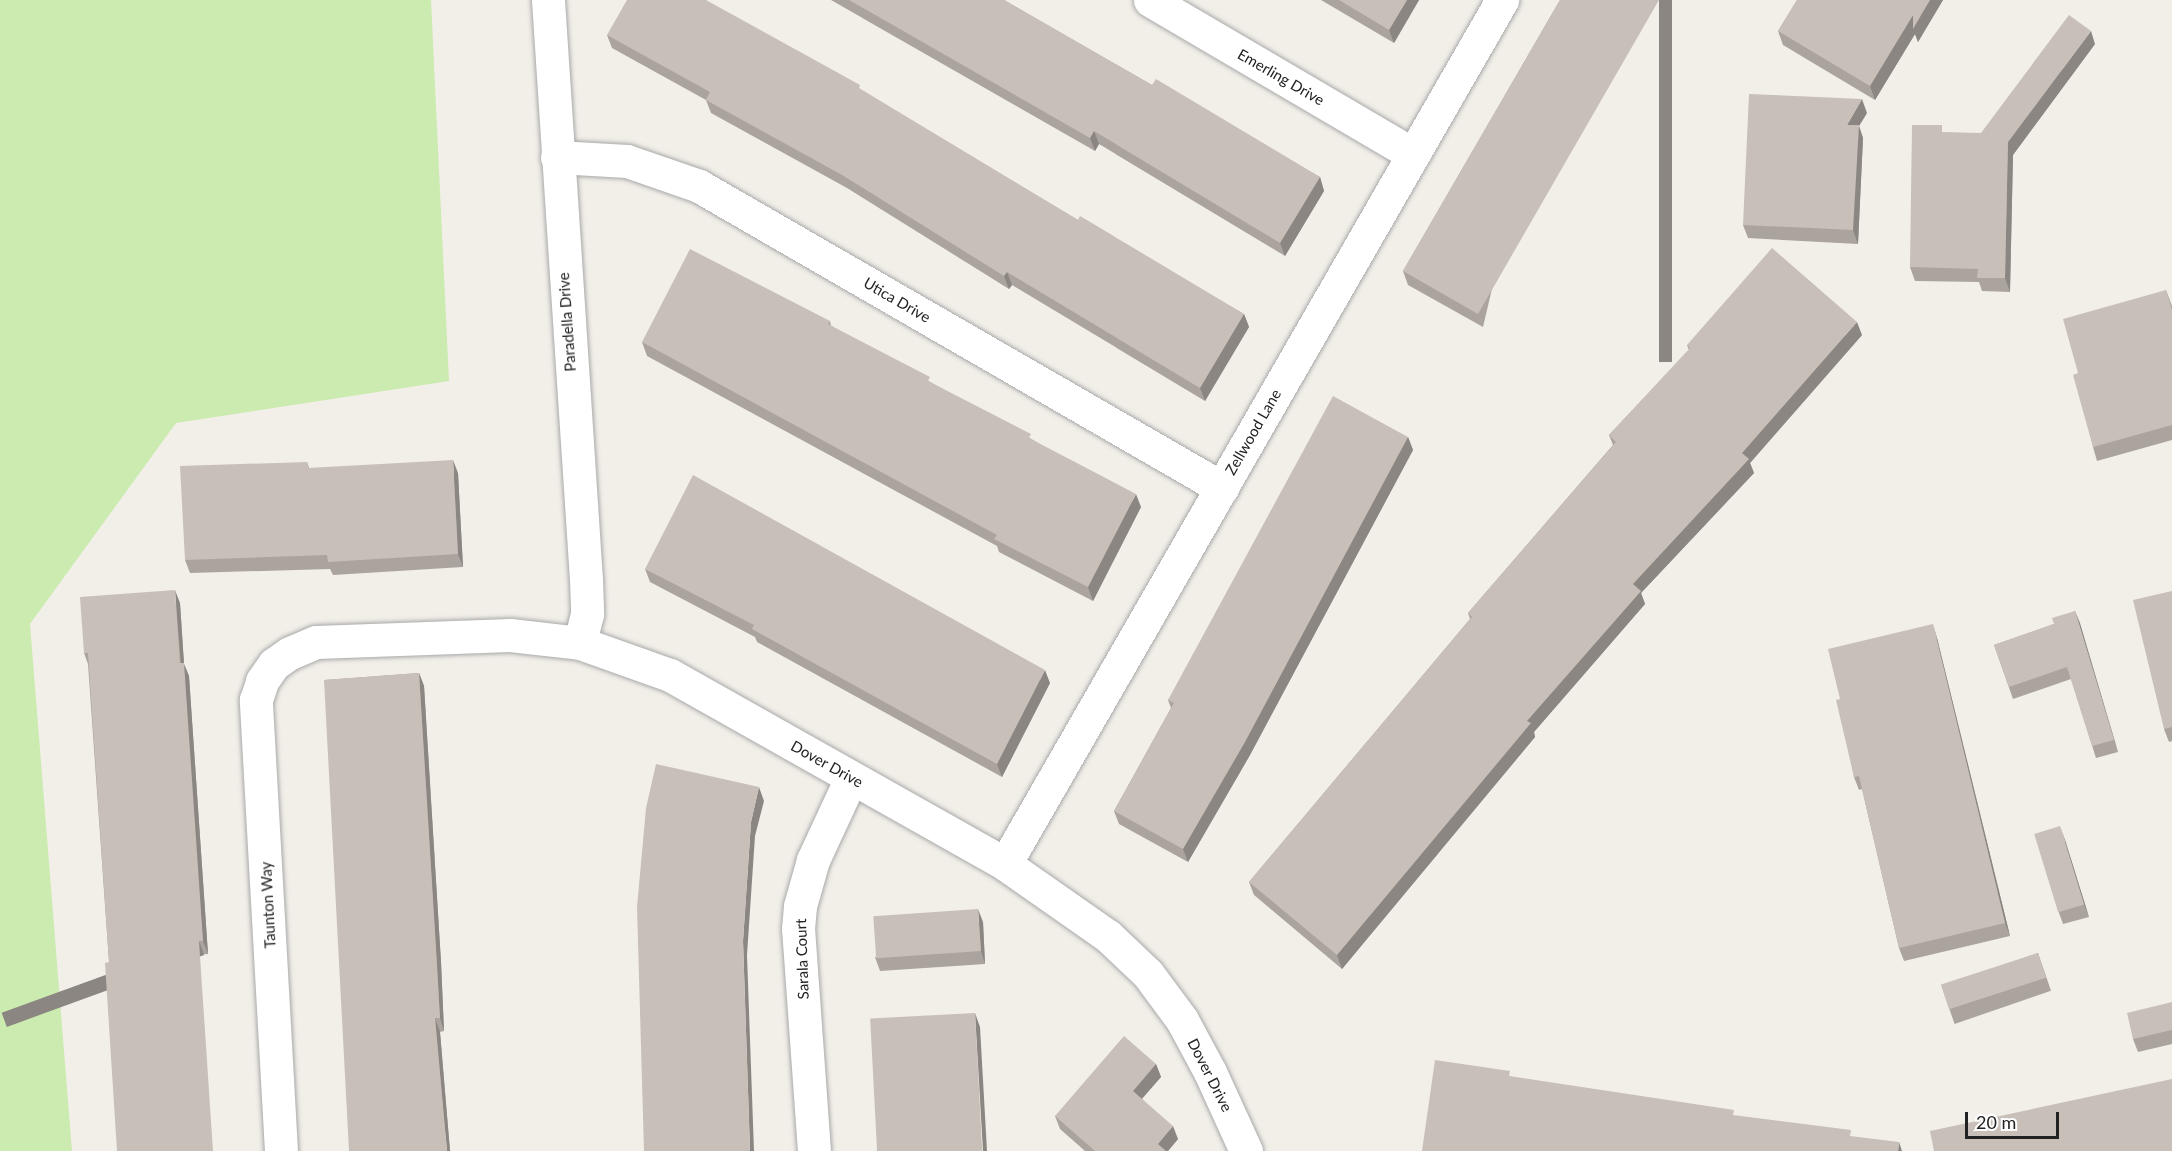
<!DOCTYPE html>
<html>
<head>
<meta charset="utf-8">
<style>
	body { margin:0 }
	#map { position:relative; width:2172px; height:1151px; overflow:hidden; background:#f2efe9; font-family:Lato,sans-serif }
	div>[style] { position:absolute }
	.grass>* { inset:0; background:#ccebb0 }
	.roads { filter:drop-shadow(0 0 2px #a9a9a9) drop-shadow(0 0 2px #a9a9a9) }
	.street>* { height:33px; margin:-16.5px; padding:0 16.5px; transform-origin:16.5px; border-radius:16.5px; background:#fff }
	.wall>* { inset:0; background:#aba49e; transform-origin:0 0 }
	.shaded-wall>* { inset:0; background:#8b8681; transform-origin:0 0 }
	.building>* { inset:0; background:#c7bfb8; transform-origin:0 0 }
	span { translate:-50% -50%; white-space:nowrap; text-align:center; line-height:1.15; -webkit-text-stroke:4.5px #fff; paint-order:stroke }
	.street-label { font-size:15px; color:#222 }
	.scale { position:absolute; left:1965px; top:1112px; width:94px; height:27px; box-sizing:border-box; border:3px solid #222; border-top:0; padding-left:8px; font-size:18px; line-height:21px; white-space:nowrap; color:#222; -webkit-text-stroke:4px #fff; paint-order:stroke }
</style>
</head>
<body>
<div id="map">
	<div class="grass">
		<i style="clip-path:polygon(0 0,431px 0,449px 381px,176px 423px,30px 624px,72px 1151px,0 1151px)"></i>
	</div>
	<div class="roads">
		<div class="street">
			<i style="left:548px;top:0;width:580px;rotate:86.25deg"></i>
			<i style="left:586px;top:579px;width:35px;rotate:88deg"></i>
			<i style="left:587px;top:614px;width:30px;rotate:104deg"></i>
			<i style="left:1150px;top:0;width:305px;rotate:30.4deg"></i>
			<i style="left:557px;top:157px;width:70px;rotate:3.3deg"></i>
			<i style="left:627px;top:161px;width:76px;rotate:19.1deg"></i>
			<i style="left:699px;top:186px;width:604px;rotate:30deg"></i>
			<i style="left:1005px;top:864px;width:997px;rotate:-60.09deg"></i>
			<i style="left:281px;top:1151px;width:452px;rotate:-93.2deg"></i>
			<i style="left:256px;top:700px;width:20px;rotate:-72deg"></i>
			<i style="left:262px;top:681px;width:21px;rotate:-55deg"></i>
			<i style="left:274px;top:664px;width:19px;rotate:-35deg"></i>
			<i style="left:290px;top:653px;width:28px;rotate:-23deg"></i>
			<i style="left:316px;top:642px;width:194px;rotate:-2.1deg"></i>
			<i style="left:510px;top:635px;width:70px;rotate:6.5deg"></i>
			<i style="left:580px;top:643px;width:96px;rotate:19.6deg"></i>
			<i style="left:670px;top:675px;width:385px;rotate:29.4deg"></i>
			<i style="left:1005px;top:864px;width:126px;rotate:35deg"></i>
			<i style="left:1108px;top:936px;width:55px;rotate:43.5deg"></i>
			<i style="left:1148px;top:974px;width:57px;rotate:53.5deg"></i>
			<i style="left:1182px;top:1020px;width:59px;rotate:61.7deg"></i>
			<i style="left:1210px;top:1072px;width:87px;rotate:65.5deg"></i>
			<i style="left:814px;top:1151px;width:223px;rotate:-94.1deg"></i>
			<i style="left:798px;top:929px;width:23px;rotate:-85deg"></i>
			<i style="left:800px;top:906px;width:48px;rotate:-74.2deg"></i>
			<i style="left:813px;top:860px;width:90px;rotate:-65.1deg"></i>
		</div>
	</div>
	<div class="wall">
		<i style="clip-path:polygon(831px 0,1004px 0,1152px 85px,1320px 177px,1324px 191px,1285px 256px,1099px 144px,1095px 151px)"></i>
		<i style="clip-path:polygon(1321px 0,1419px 0,1394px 43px)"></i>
		<i style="clip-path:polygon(1560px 0,1483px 327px,1408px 285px,1403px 271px)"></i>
		<i style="clip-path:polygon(1797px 0,1943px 0,1918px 42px,1915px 34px,1875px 100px,1783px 45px,1778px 31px)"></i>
		<i style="clip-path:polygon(607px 35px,862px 91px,1078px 220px,1244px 314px,1249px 327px,1205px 401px,1012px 285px,1009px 289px,847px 188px,711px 113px,706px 100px,612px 48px)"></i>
		<i style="clip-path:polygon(2095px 44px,2013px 155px,2010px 292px,1982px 291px,1979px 282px,1915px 281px,1910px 267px,1945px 133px,1981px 133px)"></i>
		<i style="clip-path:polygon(1867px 113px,1859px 126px,1863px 138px,1858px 244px,1748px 238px,1743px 225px)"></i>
		<i style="clip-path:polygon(2166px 290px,2172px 306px,2172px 440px,2097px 461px,2093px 447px,2078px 373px)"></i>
		<i style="clip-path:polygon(830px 321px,831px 326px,1033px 440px,1141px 507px,1093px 601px,999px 552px,997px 546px,647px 356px,642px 342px)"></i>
		<i style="clip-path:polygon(1862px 335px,1750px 463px,1754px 473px,1641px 593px,1645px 604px,1534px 732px,1535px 737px,1342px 969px,1254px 895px,1249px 882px,1470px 619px,1468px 613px,1613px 445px,1609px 435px,1689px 350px,1687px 345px)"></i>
		<i style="clip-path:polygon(1408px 437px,1413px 450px,1250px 755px,1188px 862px,1119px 824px,1114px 811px,1171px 708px,1168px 700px)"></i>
		<i style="clip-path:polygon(307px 462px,309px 468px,458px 473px,463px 567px,333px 575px,330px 569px,190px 573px,185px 560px)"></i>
		<i style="clip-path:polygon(645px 569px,1050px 683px,1002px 777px,757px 642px,755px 637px,650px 582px)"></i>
		<i style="clip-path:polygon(2172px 591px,2172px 741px,2169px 742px,2164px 729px)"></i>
		<i style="clip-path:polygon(180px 603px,184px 664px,189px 676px,208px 954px,109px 962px,88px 664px,84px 653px)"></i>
		<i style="clip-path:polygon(2075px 611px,2118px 752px,2096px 758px,2071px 679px,2013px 699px,1994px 645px,2054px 624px)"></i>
		<i style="clip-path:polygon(1937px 638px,2010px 936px,1904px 961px,1899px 948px,1862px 789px,1859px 790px,1854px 777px,1840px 699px)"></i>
		<i style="clip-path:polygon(419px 673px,424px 686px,441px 962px,444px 1031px,440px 1032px,450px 1151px,324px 680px)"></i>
		<i style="clip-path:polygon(2065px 840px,2089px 917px,2063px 924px,2058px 910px)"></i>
		<i style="clip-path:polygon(983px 922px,985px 964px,880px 971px,875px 957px)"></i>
		<i style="left:2038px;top:953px;width:40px;height:102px;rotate:71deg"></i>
		<i style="clip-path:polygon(2172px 1002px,2172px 1044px,2138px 1052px,2133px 1039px)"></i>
		<i style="clip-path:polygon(1156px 1064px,1161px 1077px,1142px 1099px,1178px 1139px,1168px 1151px,1085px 1151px,1060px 1129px,1055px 1116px)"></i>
	</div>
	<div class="shaded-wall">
		<i style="clip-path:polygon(1407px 0,1419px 0,1394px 43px,1389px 30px)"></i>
		<i style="left:1659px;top:0;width:13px;height:362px"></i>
		<i style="clip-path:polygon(1930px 0,1943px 0,1918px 42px,1915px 34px,1875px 100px,1870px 86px,1913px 15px)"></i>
		<i style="clip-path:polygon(2091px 31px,2095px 44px,2013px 155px,2010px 292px,2005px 278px,2008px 142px)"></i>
		<i style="clip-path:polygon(1862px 99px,1867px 113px,1859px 126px,1863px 138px,1858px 244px,1853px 230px,1847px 125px)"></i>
		<i style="clip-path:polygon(1094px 131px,1099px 144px,1095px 151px,1090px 138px)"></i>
		<i style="clip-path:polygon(1320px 177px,1324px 191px,1285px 256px,1280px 243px)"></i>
		<i style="clip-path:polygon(1007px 272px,1012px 285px,1009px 289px,1004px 276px)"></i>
		<i style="clip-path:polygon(1244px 314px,1249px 327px,1205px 401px,1200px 388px)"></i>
		<i style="clip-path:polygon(1857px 322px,1862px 335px,1750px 463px,1754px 473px,1641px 593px,1645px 604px,1534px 732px,1535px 737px,1342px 969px,1337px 955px,1527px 721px,1633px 584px,1742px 453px)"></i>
		<i style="clip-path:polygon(1408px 437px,1413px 450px,1250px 755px,1188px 862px,1183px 849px)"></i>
		<i style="clip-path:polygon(453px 460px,458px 473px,463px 567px,458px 554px)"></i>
		<i style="clip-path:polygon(1136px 494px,1141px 507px,1093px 601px,1088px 587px)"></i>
		<i style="clip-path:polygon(175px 590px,180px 603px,184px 664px,189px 676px,208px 954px,203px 941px)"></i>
		<i style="clip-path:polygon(2075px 611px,2080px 623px,2118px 752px,2114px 740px)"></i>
		<i style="clip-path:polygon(1933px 624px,1937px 638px,2010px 936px,2005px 923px)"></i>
		<i style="clip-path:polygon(1045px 670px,1050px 683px,1002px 777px,997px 764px)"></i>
		<i style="clip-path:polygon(419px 673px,424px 686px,441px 962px,444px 1031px,440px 1018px)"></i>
		<i style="clip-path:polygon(759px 787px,764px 801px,755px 836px,747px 955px,754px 1151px,750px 1151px,743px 941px,751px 822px)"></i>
		<i style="clip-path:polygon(2060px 826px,2065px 840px,2089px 917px,2084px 904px)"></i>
		<i style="clip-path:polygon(978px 909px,983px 922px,985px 964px,981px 951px)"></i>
		<i style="left:199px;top:941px;width:15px;height:210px;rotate:70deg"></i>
		<i style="clip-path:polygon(975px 1013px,980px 1027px,987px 1151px,983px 1151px)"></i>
		<i style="clip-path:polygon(435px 1018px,440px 1032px,450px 1151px,447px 1151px)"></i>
		<i style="clip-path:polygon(1156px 1064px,1161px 1077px,1137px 1104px,1133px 1091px)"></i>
		<i style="clip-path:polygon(1173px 1126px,1178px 1139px,1168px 1151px,1160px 1151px,1158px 1144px)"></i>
		<i style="clip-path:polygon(1899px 1142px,1902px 1151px,1898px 1151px)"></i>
	</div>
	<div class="building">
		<i style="clip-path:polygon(627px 0,706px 0,860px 85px,859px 88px,1078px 220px,1080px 216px,1244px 314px,1200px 388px,1007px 272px,1004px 276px,842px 175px,706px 100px,710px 92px,607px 35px)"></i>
		<i style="clip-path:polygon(849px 0,1004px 0,1152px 85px,1156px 79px,1320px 177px,1280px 243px,1094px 131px,1090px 138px)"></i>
		<i style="clip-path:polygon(1339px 0,1407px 0,1389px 30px)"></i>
		<i style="clip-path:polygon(1560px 0,1659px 0,1478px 314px,1403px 271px)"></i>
		<i style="clip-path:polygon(1797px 0,1930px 0,1913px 29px,1913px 15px,1870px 86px,1778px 31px)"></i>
		<i style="clip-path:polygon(2069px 15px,2091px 31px,2008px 142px,2005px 278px,1977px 278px,1978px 269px,1910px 267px,1912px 125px,1942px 125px,1942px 132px,1981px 133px)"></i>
		<i style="clip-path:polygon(1749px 94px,1862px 99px,1847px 125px,1859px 125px,1853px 230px,1743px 225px)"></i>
		<i style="clip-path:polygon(1772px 248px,1857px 322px,1742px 453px,1749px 459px,1633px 584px,1641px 591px,1527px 721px,1531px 723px,1337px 955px,1249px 882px,1472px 617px,1468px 613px,1616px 442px,1609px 435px,1690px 348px,1687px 345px)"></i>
		<i style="clip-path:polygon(690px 249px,830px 321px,828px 324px,930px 377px,928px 381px,1031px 434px,1029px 438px,1136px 494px,1088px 587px,994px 539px,997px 535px,642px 342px)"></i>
		<i style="clip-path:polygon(2166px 290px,2172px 310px,2172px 425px,2093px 447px,2073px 375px,2078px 373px,2063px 319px)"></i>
		<i style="clip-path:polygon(1333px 396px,1408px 437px,1245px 742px,1183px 849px,1114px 811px,1174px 703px,1168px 700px)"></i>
		<i style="clip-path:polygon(453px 460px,458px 554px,328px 562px,327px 555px,185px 560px,180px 466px,307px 462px,308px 468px)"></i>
		<i style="clip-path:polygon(693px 475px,1045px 670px,997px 764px,752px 629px,754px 625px,645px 569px)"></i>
		<i style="clip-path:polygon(175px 590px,180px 663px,184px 663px,203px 941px,199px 941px,213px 1151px,117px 1151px,105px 963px,109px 962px,88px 653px,84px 653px,80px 597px)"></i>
		<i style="clip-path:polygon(2172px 591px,2172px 727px,2164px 729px,2133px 600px)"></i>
		<i style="clip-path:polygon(2075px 611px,2114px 740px,2092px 746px,2067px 667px,2009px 687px,1994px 645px,2054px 624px,2052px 618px)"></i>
		<i style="clip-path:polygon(1933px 624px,2005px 923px,1899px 948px,1859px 776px,1854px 777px,1836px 700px,1840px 699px,1828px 649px)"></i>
		<i style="clip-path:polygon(419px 673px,436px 948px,440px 1018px,435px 1018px,447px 1151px,349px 1151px,324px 680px)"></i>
		<i style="clip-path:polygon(656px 764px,759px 787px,751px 822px,743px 941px,750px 1151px,644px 1151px,637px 907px,646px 808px)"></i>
		<i style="left:2060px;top:826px;width:82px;height:27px;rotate:73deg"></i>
		<i style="left:978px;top:909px;width:42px;height:105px;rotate:86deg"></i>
		<i style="left:2038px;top:953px;width:26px;height:102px;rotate:72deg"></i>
		<i style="clip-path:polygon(2172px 1002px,2172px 1030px,2133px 1039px,2127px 1013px)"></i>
		<i style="left:975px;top:1013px;width:138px;height:105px;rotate:87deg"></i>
		<i style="clip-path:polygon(1124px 1036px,1156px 1064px,1133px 1091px,1173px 1126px,1158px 1144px,1166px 1151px,1095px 1151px,1055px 1116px)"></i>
		<i style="clip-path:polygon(1435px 1060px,1510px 1071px,1509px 1076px,1734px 1110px,1733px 1115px,1851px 1130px,1850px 1136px,1899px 1142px,1898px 1151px,1422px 1151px)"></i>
		<i style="clip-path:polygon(2172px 1079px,2172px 1151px,1934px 1151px,1930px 1131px)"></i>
	</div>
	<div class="street-label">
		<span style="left:1281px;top:77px;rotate:30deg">Emerling Drive</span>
		<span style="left:897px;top:300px;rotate:30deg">Utica Drive</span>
		<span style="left:567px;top:322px;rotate:-94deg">Paradella Drive</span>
		<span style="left:1253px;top:432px;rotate:-60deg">Zellwood Lane</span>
		<span style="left:827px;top:764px;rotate:29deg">Dover Drive</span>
		<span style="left:268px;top:905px;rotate:-93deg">Taunton Way</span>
		<span style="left:802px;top:959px;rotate:-92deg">Sarala Court</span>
		<span style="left:1210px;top:1075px;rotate:63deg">Dover Drive</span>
	</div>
	<div class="scale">20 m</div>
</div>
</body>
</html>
